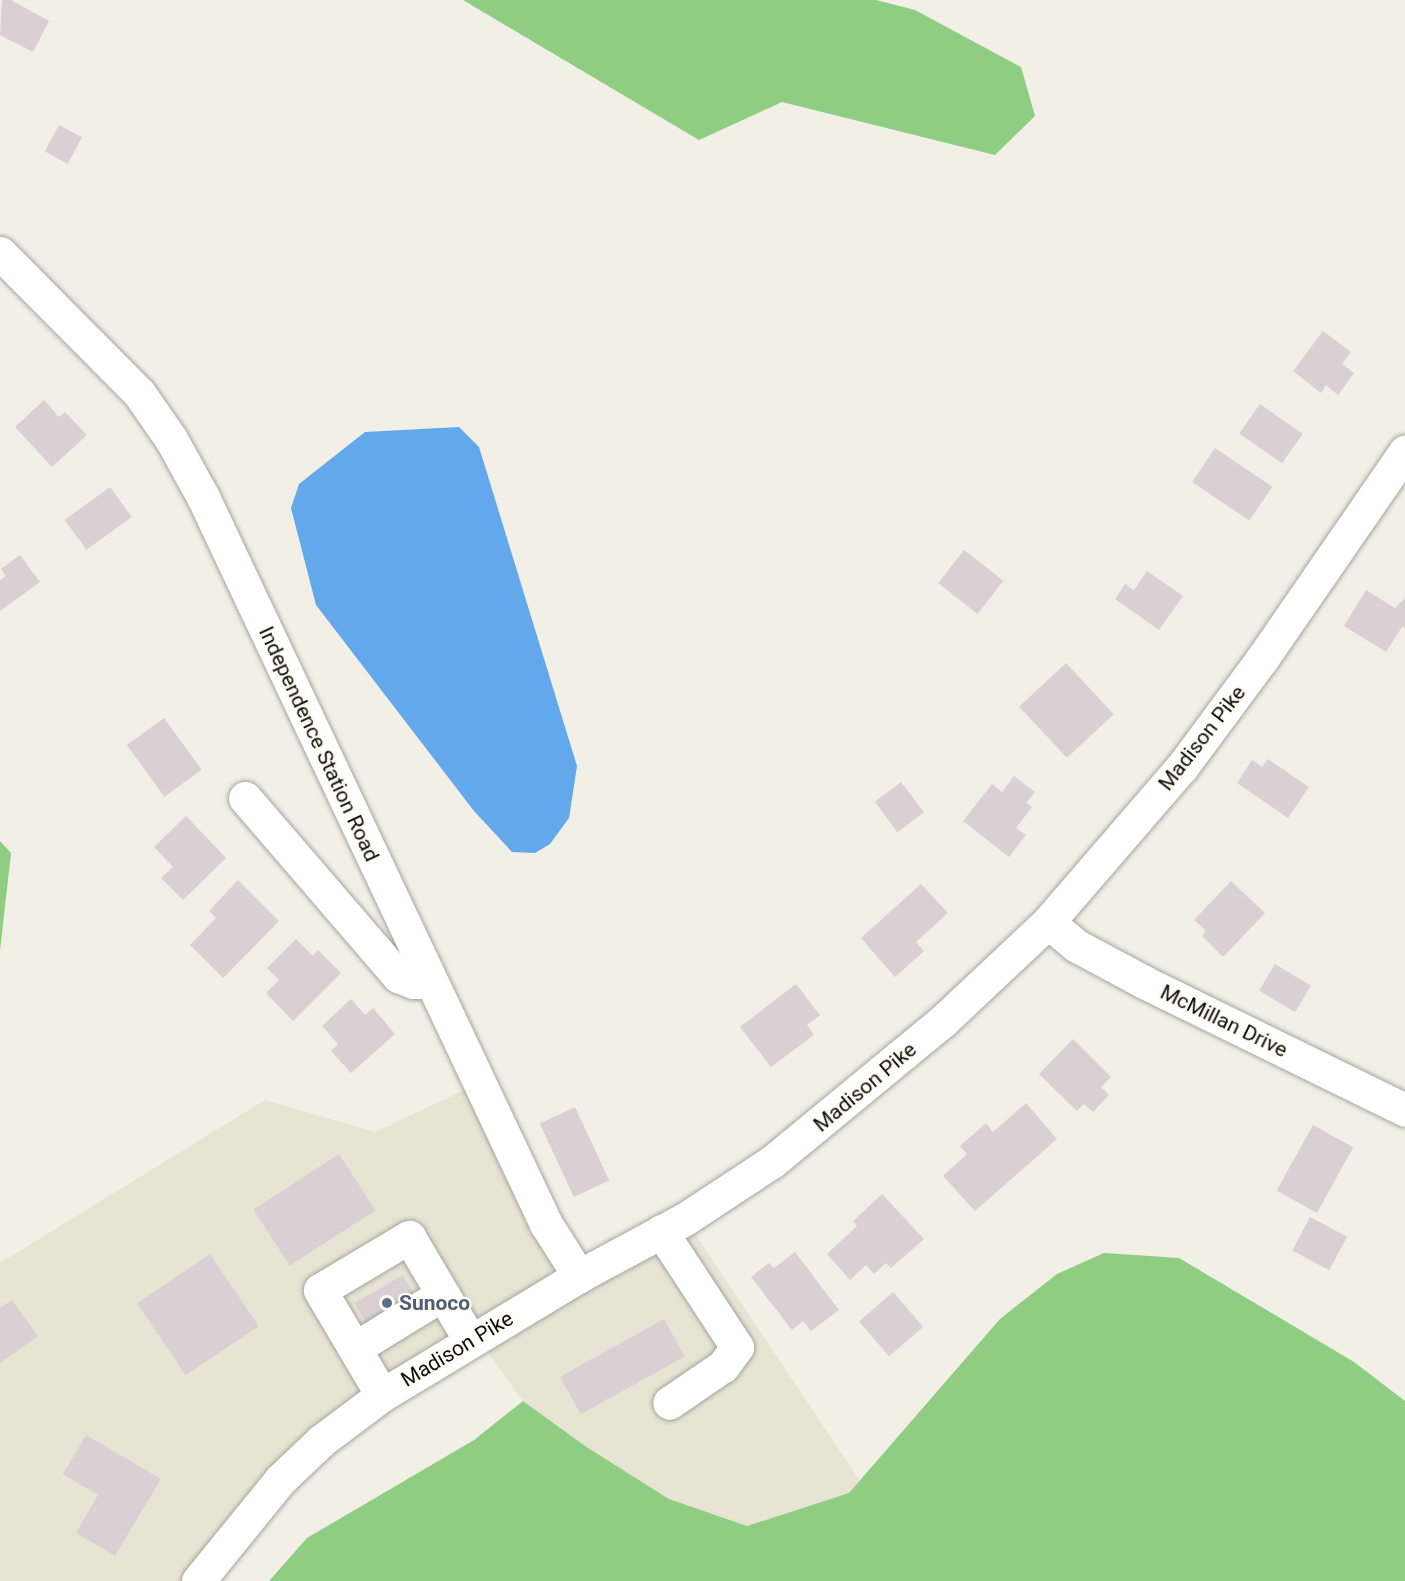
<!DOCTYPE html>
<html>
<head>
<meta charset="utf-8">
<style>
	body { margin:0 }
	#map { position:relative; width:1405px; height:1581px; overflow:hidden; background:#f1efe6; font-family:Roboto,sans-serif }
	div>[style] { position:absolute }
	.built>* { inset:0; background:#e8e4d4 }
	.forest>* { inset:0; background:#8fcd82 }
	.water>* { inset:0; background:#63a8eb }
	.building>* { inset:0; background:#dad0d3; transform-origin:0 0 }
	.roads { filter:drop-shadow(0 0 2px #a6a49c) drop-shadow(0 0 2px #a6a49c) }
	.minor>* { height:33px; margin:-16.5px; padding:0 16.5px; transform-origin:16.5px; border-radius:16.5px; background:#fff }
	.major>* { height:33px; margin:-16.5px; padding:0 16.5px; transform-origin:16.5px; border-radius:16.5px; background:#fff }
	.dots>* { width:16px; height:16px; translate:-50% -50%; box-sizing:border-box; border:3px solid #fffcf3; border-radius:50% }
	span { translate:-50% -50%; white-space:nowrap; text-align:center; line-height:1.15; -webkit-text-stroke:4.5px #fffcf3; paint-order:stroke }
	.street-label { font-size:21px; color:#0e0d0a }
	.service-label { font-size:21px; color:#4e5e75; font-weight:700 }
	.left { translate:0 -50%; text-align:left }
</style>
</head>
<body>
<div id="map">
	<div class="built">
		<i style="clip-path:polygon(479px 1083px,579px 1275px,685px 1219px,860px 1481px,850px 1493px,747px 1526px,669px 1499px,585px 1446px,523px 1401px,476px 1337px,383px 1395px,198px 1581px,0 1581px,0 1263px,265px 1100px,375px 1132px)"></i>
	</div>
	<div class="forest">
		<i style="clip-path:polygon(463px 0,876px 0,915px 10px,1021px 67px,1035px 116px,995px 155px,782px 102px,699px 140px)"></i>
		<i style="clip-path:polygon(0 841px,11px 853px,0 951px)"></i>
		<i style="clip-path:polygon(1104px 1253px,1179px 1258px,1354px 1362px,1405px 1401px,1405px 1581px,269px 1581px,307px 1538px,474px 1440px,523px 1401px,585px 1446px,669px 1499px,747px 1526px,849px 1493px,1000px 1319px,1057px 1274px)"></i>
	</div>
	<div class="water">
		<i style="clip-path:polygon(459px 427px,479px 447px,577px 766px,569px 818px,550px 844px,535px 853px,512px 852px,474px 811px,316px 605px,291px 508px,299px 484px,365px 432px)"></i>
	</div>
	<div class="building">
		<i style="clip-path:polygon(2px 0,11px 0,49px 21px,33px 52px,0 35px)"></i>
		<i style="left:59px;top:125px;width:26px;height:30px;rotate:28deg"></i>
		<i style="clip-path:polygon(1323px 331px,1351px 352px,1342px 364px,1354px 373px,1338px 395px,1326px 385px,1321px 393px,1293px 371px)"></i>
		<i style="clip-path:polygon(44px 400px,59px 417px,65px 412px,87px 435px,52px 467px,15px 427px)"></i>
		<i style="left:1260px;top:404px;width:52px;height:36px;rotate:35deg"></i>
		<i style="left:1215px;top:448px;width:69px;height:41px;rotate:34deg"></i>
		<i style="left:110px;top:487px;width:37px;height:56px;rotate:54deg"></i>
		<i style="left:964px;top:550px;width:50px;height:42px;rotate:38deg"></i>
		<i style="clip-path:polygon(20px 555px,40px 582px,0 611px,0 580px,6px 576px,1px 569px)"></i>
		<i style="clip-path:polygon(1147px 571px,1183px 596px,1159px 630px,1115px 599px,1125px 584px,1134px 590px)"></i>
		<i style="clip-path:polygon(1366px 590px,1395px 608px,1405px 598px,1405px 628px,1402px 627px,1386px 652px,1344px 626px)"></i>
		<i style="left:1066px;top:663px;width:70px;height:64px;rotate:47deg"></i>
		<i style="left:164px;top:718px;width:64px;height:46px;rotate:54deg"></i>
		<i style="clip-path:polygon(1268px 759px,1309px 787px,1288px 818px,1237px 783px,1252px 760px,1262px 767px)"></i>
		<i style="clip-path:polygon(1014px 776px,1035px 792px,1026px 803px,1032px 807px,1016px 828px,1026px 835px,1009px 857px,963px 821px,992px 784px,1002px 792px)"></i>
		<i style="left:901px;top:782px;width:38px;height:33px;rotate:53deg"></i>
		<i style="clip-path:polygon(186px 816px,226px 858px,183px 900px,161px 878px,173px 867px,154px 847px)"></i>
		<i style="clip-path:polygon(238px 880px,279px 921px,223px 978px,190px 945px,216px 918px,209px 911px)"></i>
		<i style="clip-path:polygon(1231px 881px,1265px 913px,1223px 957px,1202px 936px,1206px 931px,1194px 920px)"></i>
		<i style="clip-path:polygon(921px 884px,948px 913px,916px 942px,924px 951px,895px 977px,861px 938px)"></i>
		<i style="clip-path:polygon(296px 939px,313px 956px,318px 950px,341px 973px,293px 1021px,266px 993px,279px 980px,267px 968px)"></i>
		<i style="left:1275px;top:964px;width:42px;height:31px;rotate:31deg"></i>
		<i style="clip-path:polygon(796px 984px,820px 1015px,807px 1025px,814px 1035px,771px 1067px,740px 1027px)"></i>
		<i style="clip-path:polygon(351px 999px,365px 1015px,373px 1008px,395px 1034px,351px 1073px,331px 1051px,338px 1044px,322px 1026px)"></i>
		<i style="clip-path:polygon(1073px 1039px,1111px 1077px,1101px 1087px,1109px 1095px,1093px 1112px,1084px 1104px,1077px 1111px,1039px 1074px)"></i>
		<i style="clip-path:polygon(1026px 1103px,1057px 1139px,975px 1211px,943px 1176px,967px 1154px,960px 1146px,986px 1123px,993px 1132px)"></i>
		<i style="left:575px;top:1107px;width:81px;height:39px;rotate:65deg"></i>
		<i style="left:1313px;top:1125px;width:46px;height:75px;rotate:29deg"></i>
		<i style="left:339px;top:1154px;width:67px;height:102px;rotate:57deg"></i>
		<i style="clip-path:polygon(882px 1194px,924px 1239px,891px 1268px,886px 1263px,874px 1274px,866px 1265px,850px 1280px,827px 1254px,857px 1226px,853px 1221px)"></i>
		<i style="left:1310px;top:1217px;width:42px;height:38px;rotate:28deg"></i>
		<i style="clip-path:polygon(795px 1252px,839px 1310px,811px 1331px,803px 1321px,792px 1330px,751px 1277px,769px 1263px,774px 1268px)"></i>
		<i style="left:210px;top:1254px;width:87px;height:88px;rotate:56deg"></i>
		<i style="left:403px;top:1275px;width:34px;height:56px;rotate:60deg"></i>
		<i style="left:893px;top:1292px;width:46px;height:45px;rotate:49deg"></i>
		<i style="clip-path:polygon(12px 1300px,38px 1336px,0 1363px,0 1308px)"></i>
		<i style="left:664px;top:1319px;width:43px;height:119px;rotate:61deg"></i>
		<i style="clip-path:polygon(86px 1435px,161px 1479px,115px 1556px,76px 1533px,98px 1495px,63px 1474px)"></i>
	</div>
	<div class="roads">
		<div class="minor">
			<i style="left:0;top:253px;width:197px;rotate:45.2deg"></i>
			<i style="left:139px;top:393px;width:56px;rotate:55.2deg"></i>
			<i style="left:171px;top:439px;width:66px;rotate:61.1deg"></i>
			<i style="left:203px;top:497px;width:804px;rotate:64.74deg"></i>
			<i style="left:546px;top:1224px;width:62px;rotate:57.6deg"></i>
			<i style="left:245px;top:798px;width:235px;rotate:49.3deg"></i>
			<i style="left:398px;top:976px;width:16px;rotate:22deg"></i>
			<i style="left:413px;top:982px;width:18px"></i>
			<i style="left:1048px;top:922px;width:38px;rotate:40deg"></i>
			<i style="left:1077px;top:946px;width:78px;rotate:28.2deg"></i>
			<i style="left:1146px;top:983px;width:288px;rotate:26.1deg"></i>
			<i style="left:661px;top:1231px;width:139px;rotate:56.8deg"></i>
			<i style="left:737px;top:1347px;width:24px;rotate:126deg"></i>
			<i style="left:723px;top:1366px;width:65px;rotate:145.6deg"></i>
			<i style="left:355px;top:1348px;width:103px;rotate:-31.5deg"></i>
			<i style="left:382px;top:1395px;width:122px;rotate:-120.6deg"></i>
			<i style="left:320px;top:1290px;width:104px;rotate:-30.8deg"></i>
			<i style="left:409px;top:1237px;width:120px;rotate:59.4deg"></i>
		</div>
		<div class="major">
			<i style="left:198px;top:1581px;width:130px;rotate:-50.9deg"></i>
			<i style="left:280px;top:1480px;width:57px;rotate:-43.6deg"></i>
			<i style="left:321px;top:1441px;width:76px;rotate:-37deg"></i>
			<i style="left:382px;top:1395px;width:230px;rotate:-31.1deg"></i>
			<i style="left:579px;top:1276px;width:120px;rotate:-28.3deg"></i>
			<i style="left:685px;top:1219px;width:105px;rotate:-33.4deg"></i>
			<i style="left:773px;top:1161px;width:220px;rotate:-39.5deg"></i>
			<i style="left:943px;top:1021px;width:144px;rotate:-43.3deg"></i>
			<i style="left:1048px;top:922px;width:205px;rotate:-49.2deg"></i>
			<i style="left:1182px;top:767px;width:134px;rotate:-53.5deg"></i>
			<i style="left:1262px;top:659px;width:252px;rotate:-55.4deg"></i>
		</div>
	</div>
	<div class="dots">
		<i style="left:387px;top:1303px;background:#5c6f8a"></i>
	</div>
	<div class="street-label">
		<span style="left:1202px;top:738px;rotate:-52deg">Madison Pike</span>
		<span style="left:319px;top:744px;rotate:65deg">Independence Station Road</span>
		<span style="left:1224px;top:1021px;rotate:26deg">McMillan Drive</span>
		<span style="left:865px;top:1087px;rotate:-40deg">Madison Pike</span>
		<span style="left:457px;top:1349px;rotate:-31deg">Madison Pike</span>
	</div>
	<div class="service-label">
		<span class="left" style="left:399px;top:1303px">Sunoco</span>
	</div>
</div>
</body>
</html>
